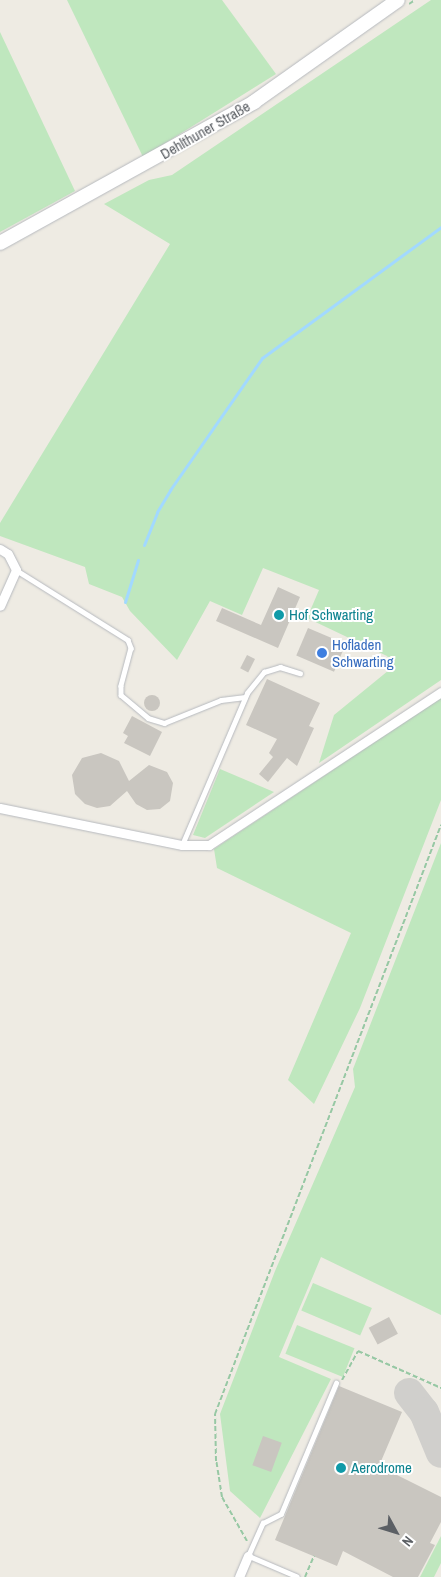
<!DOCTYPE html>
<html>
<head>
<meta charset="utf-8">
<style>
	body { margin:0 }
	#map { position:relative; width:441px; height:1577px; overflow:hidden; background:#eeebe3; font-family:"Archivo Narrow",sans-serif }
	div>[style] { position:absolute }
	.green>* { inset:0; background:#bfe7be; transform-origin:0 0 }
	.stream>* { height:3px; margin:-1.5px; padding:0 1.5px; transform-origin:1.5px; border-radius:1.5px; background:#a2d9ff }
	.taxiway>* { height:30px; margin:-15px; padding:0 15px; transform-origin:15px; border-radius:15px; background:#d0cfcc }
	.building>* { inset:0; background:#c9c6c0; transform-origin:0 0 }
	.round { border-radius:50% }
	.path>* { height:2px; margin-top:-1px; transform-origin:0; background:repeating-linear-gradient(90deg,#97c8a4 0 5px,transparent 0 7.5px) }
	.roads { filter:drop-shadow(0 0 1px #b6b9be) drop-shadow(0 0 1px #b6b9be) }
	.lane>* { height:4.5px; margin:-2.25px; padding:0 2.25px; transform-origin:2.25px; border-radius:2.25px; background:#fff }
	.street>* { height:9px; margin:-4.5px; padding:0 4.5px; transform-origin:4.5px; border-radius:4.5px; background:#fff }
	.secondary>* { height:14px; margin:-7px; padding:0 7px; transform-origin:7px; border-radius:7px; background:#fff }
	.dots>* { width:14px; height:14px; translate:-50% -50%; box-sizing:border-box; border:2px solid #fff; border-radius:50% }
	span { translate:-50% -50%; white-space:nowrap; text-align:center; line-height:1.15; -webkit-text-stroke:4px #fff; paint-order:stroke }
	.street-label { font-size:15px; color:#5b5f64 }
	.culture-label { font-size:15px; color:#0d838f }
	.left { translate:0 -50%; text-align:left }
	.shop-label { font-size:15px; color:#366cbe }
	.north { position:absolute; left:371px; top:1507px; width:50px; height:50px; -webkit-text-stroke:4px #fff; paint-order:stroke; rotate:129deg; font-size:14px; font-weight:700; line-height:20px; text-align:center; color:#5b5f64 }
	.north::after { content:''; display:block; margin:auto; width:18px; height:22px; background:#5b5f64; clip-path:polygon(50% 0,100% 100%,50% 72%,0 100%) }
</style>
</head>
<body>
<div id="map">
	<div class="green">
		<i style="clip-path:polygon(67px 0,222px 0,276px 74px,143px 157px)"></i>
		<i style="clip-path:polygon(431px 0,441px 0,441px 680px,319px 763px,334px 715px,394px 666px,387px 656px,307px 618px,319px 590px,263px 568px,242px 615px,210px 601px,177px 660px,130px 611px,122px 597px,89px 584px,85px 567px,0 536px,0 523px,170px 244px,104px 204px,149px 180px,172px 175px)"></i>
		<i style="clip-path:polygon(0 32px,75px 191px,0 232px)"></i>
		<i style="clip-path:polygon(441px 698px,441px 800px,360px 1008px,314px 1104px,288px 1080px,351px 933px,217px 868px,214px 849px)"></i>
		<i style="clip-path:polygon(220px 769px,274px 792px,205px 838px,193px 835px)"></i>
		<i style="clip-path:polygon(441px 843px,441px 1315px,321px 1257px,279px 1357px,331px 1379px,260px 1518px,230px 1491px,220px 1414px,275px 1271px,355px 1087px,353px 1069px)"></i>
		<i style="left:313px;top:1283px;width:64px;height:30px;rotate:23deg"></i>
		<i style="left:297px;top:1325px;width:62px;height:31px;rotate:22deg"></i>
		<i style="clip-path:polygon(441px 1536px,441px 1563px,434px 1577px,420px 1577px)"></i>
	</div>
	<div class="stream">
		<i style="left:144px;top:545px;width:35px;rotate:-68deg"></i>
		<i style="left:157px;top:512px;width:26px;rotate:-59deg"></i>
		<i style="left:170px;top:490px;width:161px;rotate:-55.1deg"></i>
		<i style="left:262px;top:358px;width:222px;rotate:-36.2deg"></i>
		<i style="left:125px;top:602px;width:44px;rotate:-72.8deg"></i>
	</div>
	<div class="taxiway">
		<i style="left:409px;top:1393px;width:24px;rotate:52deg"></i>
		<i style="left:424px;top:1412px;width:44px;rotate:67.5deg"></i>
	</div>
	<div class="building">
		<i style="clip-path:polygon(278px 587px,300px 597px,278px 648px,216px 621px,222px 608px,261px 625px)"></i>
		<i style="left:308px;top:628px;width:41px;height:30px;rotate:23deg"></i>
		<i style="left:247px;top:655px;width:9px;height:15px;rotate:27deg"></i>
		<i style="clip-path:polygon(267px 679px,320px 703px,309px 726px,314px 728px,297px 766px,287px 758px,268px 782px,259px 774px,273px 757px,269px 753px,277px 739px,246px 725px)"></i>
		<i class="round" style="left:144px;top:695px;width:16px;height:16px"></i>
		<i style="clip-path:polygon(132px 716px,162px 732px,150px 756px,124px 743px,128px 736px,123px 733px)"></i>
		<i style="clip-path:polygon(101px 753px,119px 761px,129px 781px,149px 765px,167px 772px,173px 783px,170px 801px,160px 809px,147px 810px,136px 804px,127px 791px,110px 806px,97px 808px,85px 804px,75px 794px,72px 775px,82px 758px)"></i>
		<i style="left:389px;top:1317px;width:19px;height:23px;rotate:62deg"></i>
		<i style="clip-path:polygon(339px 1386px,402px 1412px,379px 1466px,441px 1497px,441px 1522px,430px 1543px,435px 1545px,418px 1577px,393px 1577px,343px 1551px,337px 1566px,275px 1540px)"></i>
		<i style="left:263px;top:1436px;width:20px;height:31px;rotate:20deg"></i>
	</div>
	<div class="path">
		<i style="left:409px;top:4px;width:7px;rotate:-34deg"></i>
		<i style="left:342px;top:1380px;width:33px;rotate:-61deg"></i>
		<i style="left:358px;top:1351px;width:91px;rotate:24deg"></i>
		<i style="left:247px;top:1541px;width:51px;rotate:-119.6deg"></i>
		<i style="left:222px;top:1497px;width:36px;rotate:-99deg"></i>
		<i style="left:216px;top:1461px;width:47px;rotate:-91.2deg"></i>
		<i style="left:215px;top:1414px;width:631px;rotate:-69.01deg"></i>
		<i style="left:305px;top:1577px;width:23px;rotate:-67deg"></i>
	</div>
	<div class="roads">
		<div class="lane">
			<i style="left:16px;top:570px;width:132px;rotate:32deg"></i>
			<i style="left:128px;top:640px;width:9px;rotate:69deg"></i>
			<i style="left:131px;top:648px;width:39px;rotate:105deg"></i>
			<i style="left:121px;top:686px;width:9px;rotate:90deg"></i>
			<i style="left:121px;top:695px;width:35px;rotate:40deg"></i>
			<i style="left:148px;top:718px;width:17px;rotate:17deg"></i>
			<i style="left:164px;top:723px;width:61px;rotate:-22deg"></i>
			<i style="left:221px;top:700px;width:24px;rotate:-7deg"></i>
			<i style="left:182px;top:845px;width:165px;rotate:-66.8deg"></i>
			<i style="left:247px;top:693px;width:27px;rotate:-51deg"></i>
			<i style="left:264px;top:672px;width:17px;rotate:-17deg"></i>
			<i style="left:280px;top:667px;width:21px;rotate:17deg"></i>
			<i style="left:297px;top:1577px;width:53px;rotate:-156.8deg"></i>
			<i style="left:248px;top:1556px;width:36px;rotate:-66deg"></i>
			<i style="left:263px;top:1523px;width:20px;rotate:-27deg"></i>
			<i style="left:281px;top:1514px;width:142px;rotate:-67.2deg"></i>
		</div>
		<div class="street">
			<i style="left:0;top:549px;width:9px;rotate:32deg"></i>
			<i style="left:8px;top:554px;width:18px;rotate:63deg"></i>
			<i style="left:16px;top:570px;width:39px;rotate:114deg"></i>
			<i style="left:0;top:808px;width:186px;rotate:11.5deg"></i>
			<i style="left:182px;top:845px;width:27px"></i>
			<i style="left:209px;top:845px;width:278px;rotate:-33.4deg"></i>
			<i style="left:239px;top:1577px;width:23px;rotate:-67deg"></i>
		</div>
		<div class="secondary">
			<i style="left:0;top:243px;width:291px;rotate:-29deg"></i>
			<i style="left:254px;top:102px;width:176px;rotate:-35.3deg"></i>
		</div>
	</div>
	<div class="dots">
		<i style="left:279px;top:615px;background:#0f9aa8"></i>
		<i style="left:322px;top:653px;background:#3f7fe0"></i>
		<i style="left:341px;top:1468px;background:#0f9aa8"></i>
	</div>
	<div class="street-label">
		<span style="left:205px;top:130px;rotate:-30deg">Dehlthuner Straße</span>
	</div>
	<div class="culture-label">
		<span class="left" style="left:289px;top:615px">Hof Schwarting</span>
		<span class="left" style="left:351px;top:1468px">Aerodrome</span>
	</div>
	<div class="shop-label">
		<span class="left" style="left:332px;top:653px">Hofladen<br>Schwarting</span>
	</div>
	<div class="north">N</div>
</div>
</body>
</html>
